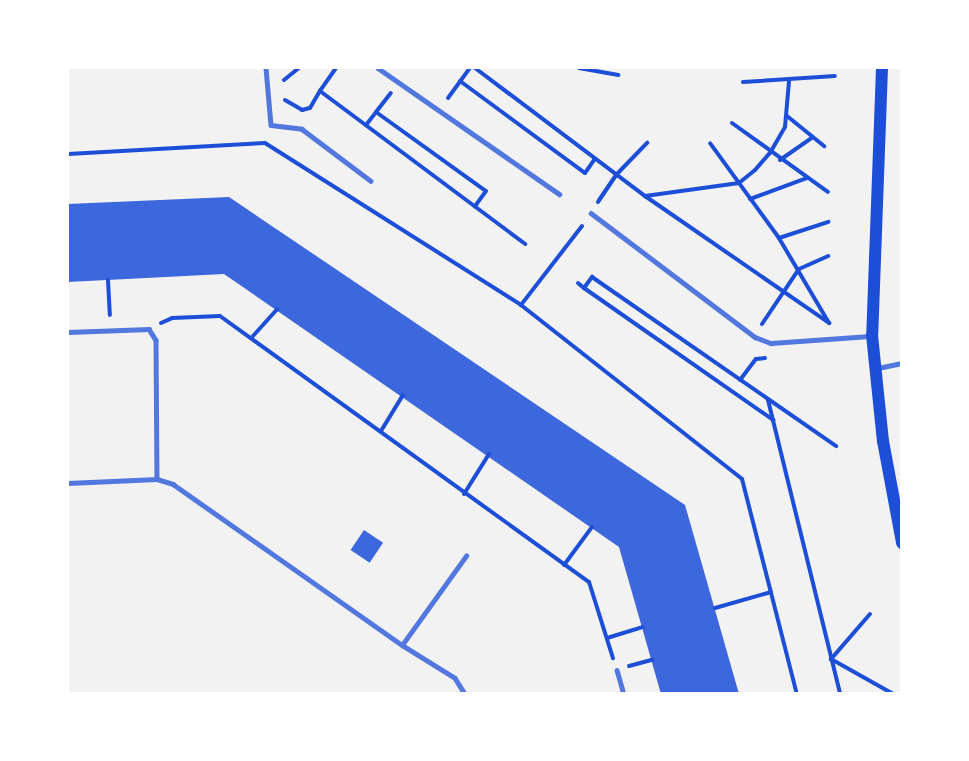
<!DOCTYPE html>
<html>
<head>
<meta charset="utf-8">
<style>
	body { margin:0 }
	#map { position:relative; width:969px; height:761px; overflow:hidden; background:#f2f2f2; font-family:Overpass,sans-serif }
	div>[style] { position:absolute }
	.building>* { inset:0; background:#3d67dc; transform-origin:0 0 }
	.path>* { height:4px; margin:-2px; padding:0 2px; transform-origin:2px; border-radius:2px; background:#1d4ed8 }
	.service>* { height:4.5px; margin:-2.25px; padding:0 2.25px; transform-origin:2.25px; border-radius:2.25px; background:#5277de }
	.secondary>* { height:12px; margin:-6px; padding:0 6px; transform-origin:6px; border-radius:6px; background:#1d4ed8 }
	span { translate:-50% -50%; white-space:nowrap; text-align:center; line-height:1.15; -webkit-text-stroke:6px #fff; paint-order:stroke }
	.frame { position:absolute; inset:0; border:69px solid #fff; pointer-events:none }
</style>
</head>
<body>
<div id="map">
	<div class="building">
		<i style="clip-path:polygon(229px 197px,685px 505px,739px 694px,661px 694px,619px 547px,224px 274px,68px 282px,68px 204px)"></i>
		<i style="left:364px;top:530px;width:23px;height:24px;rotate:34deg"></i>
	</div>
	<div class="path">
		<i style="left:336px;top:68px;width:28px;rotate:125deg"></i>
		<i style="left:320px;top:91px;width:256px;rotate:36.7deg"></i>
		<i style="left:475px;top:68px;width:213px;rotate:37deg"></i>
		<i style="left:645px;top:196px;width:95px;rotate:-7.9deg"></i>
		<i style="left:739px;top:183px;width:21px;rotate:-39deg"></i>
		<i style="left:755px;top:170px;width:23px;rotate:-49deg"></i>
		<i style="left:770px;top:153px;width:30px;rotate:-60deg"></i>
		<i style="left:785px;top:127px;width:46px;rotate:-85deg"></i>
		<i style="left:579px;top:68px;width:40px;rotate:10deg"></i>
		<i style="left:284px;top:80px;width:19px;rotate:-39deg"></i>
		<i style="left:460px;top:81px;width:155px;rotate:36.4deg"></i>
		<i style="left:585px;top:173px;width:16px;rotate:-55deg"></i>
		<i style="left:743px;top:82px;width:92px;rotate:-3.7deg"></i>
		<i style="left:448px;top:98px;width:37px;rotate:-54deg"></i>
		<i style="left:285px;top:100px;width:20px;rotate:30deg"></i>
		<i style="left:302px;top:110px;width:8px;rotate:-14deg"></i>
		<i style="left:310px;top:108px;width:20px;rotate:-60deg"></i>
		<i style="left:376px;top:112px;width:24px;rotate:-52deg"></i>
		<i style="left:787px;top:116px;width:48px;rotate:39deg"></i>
		<i style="left:732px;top:123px;width:118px;rotate:35.7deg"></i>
		<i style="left:366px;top:125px;width:16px;rotate:-52deg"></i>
		<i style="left:376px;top:112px;width:135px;rotate:35.7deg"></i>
		<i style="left:486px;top:191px;width:19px;rotate:126deg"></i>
		<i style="left:68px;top:154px;width:197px;rotate:-3.2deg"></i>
		<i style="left:265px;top:143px;width:303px;rotate:32.3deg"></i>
		<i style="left:780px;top:160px;width:40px;rotate:-34.9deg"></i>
		<i style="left:616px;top:175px;width:45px;rotate:-45.9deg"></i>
		<i style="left:645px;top:196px;width:224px;rotate:34.6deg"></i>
		<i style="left:829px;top:323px;width:99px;rotate:-120.5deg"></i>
		<i style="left:779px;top:238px;width:117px;rotate:-126deg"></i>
		<i style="left:750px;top:199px;width:61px;rotate:-20.2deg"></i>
		<i style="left:598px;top:202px;width:32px;rotate:-56deg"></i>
		<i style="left:616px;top:175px;width:30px;rotate:124deg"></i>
		<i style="left:582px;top:226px;width:100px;rotate:127.7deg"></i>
		<i style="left:521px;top:305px;width:281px;rotate:38.2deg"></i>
		<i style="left:742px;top:479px;width:222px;rotate:75.7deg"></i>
		<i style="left:779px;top:238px;width:52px;rotate:-18.1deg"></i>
		<i style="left:108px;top:280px;width:35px;rotate:87deg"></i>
		<i style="left:578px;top:283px;width:8px;rotate:40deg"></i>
		<i style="left:584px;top:288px;width:14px;rotate:-54deg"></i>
		<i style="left:592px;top:277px;width:297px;rotate:34.7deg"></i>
		<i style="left:584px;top:288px;width:231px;rotate:34.9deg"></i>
		<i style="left:161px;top:323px;width:12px;rotate:-24deg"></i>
		<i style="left:172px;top:318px;width:48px;rotate:-2.4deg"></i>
		<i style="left:220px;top:316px;width:455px;rotate:35.8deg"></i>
		<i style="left:589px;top:582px;width:80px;rotate:72.5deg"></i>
		<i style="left:762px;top:324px;width:66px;rotate:-56.1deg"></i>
		<i style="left:799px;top:269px;width:32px;rotate:-24deg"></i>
		<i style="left:253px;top:336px;width:36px;rotate:-48deg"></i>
		<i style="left:740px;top:380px;width:26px;rotate:-53deg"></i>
		<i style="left:756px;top:359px;width:9px;rotate:-6deg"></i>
		<i style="left:768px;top:400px;width:303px;rotate:76.2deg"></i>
		<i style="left:381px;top:431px;width:42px;rotate:-58.6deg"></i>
		<i style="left:464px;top:494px;width:47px;rotate:-58deg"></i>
		<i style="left:564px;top:565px;width:47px;rotate:-53.6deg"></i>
		<i style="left:715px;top:608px;width:58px;rotate:-15.9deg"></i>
		<i style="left:870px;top:614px;width:60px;rotate:130.9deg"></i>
		<i style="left:831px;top:659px;width:71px;rotate:29.4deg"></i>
		<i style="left:607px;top:638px;width:37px;rotate:-17deg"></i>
		<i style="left:629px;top:666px;width:24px;rotate:-15deg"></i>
	</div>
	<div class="service">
		<i style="left:266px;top:68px;width:57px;rotate:85deg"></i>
		<i style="left:271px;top:125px;width:31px;rotate:7deg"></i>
		<i style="left:302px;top:129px;width:86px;rotate:37deg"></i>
		<i style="left:378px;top:68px;width:221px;rotate:34.8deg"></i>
		<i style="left:591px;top:213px;width:206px;rotate:37.1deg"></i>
		<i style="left:755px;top:337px;width:17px;rotate:21deg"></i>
		<i style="left:771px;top:343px;width:99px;rotate:-4deg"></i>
		<i style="left:68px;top:332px;width:81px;rotate:-2.1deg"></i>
		<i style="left:149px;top:329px;width:13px;rotate:58deg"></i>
		<i style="left:156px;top:340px;width:139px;rotate:89.6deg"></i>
		<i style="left:878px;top:368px;width:25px;rotate:-12deg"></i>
		<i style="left:68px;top:483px;width:89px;rotate:-2.6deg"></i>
		<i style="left:157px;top:479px;width:17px;rotate:17deg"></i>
		<i style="left:173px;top:484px;width:280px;rotate:35.1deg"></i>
		<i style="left:402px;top:645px;width:62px;rotate:31.9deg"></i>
		<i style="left:455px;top:678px;width:19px;rotate:58deg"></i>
		<i style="left:402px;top:645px;width:110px;rotate:-54.3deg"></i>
		<i style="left:617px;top:670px;width:25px;rotate:74deg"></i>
	</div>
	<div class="secondary">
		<i style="left:882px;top:68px;width:267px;rotate:92.1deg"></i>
		<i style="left:872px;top:335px;width:107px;rotate:84.1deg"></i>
		<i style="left:883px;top:441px;width:104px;rotate:79.4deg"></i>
	</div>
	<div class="frame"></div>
</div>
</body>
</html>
